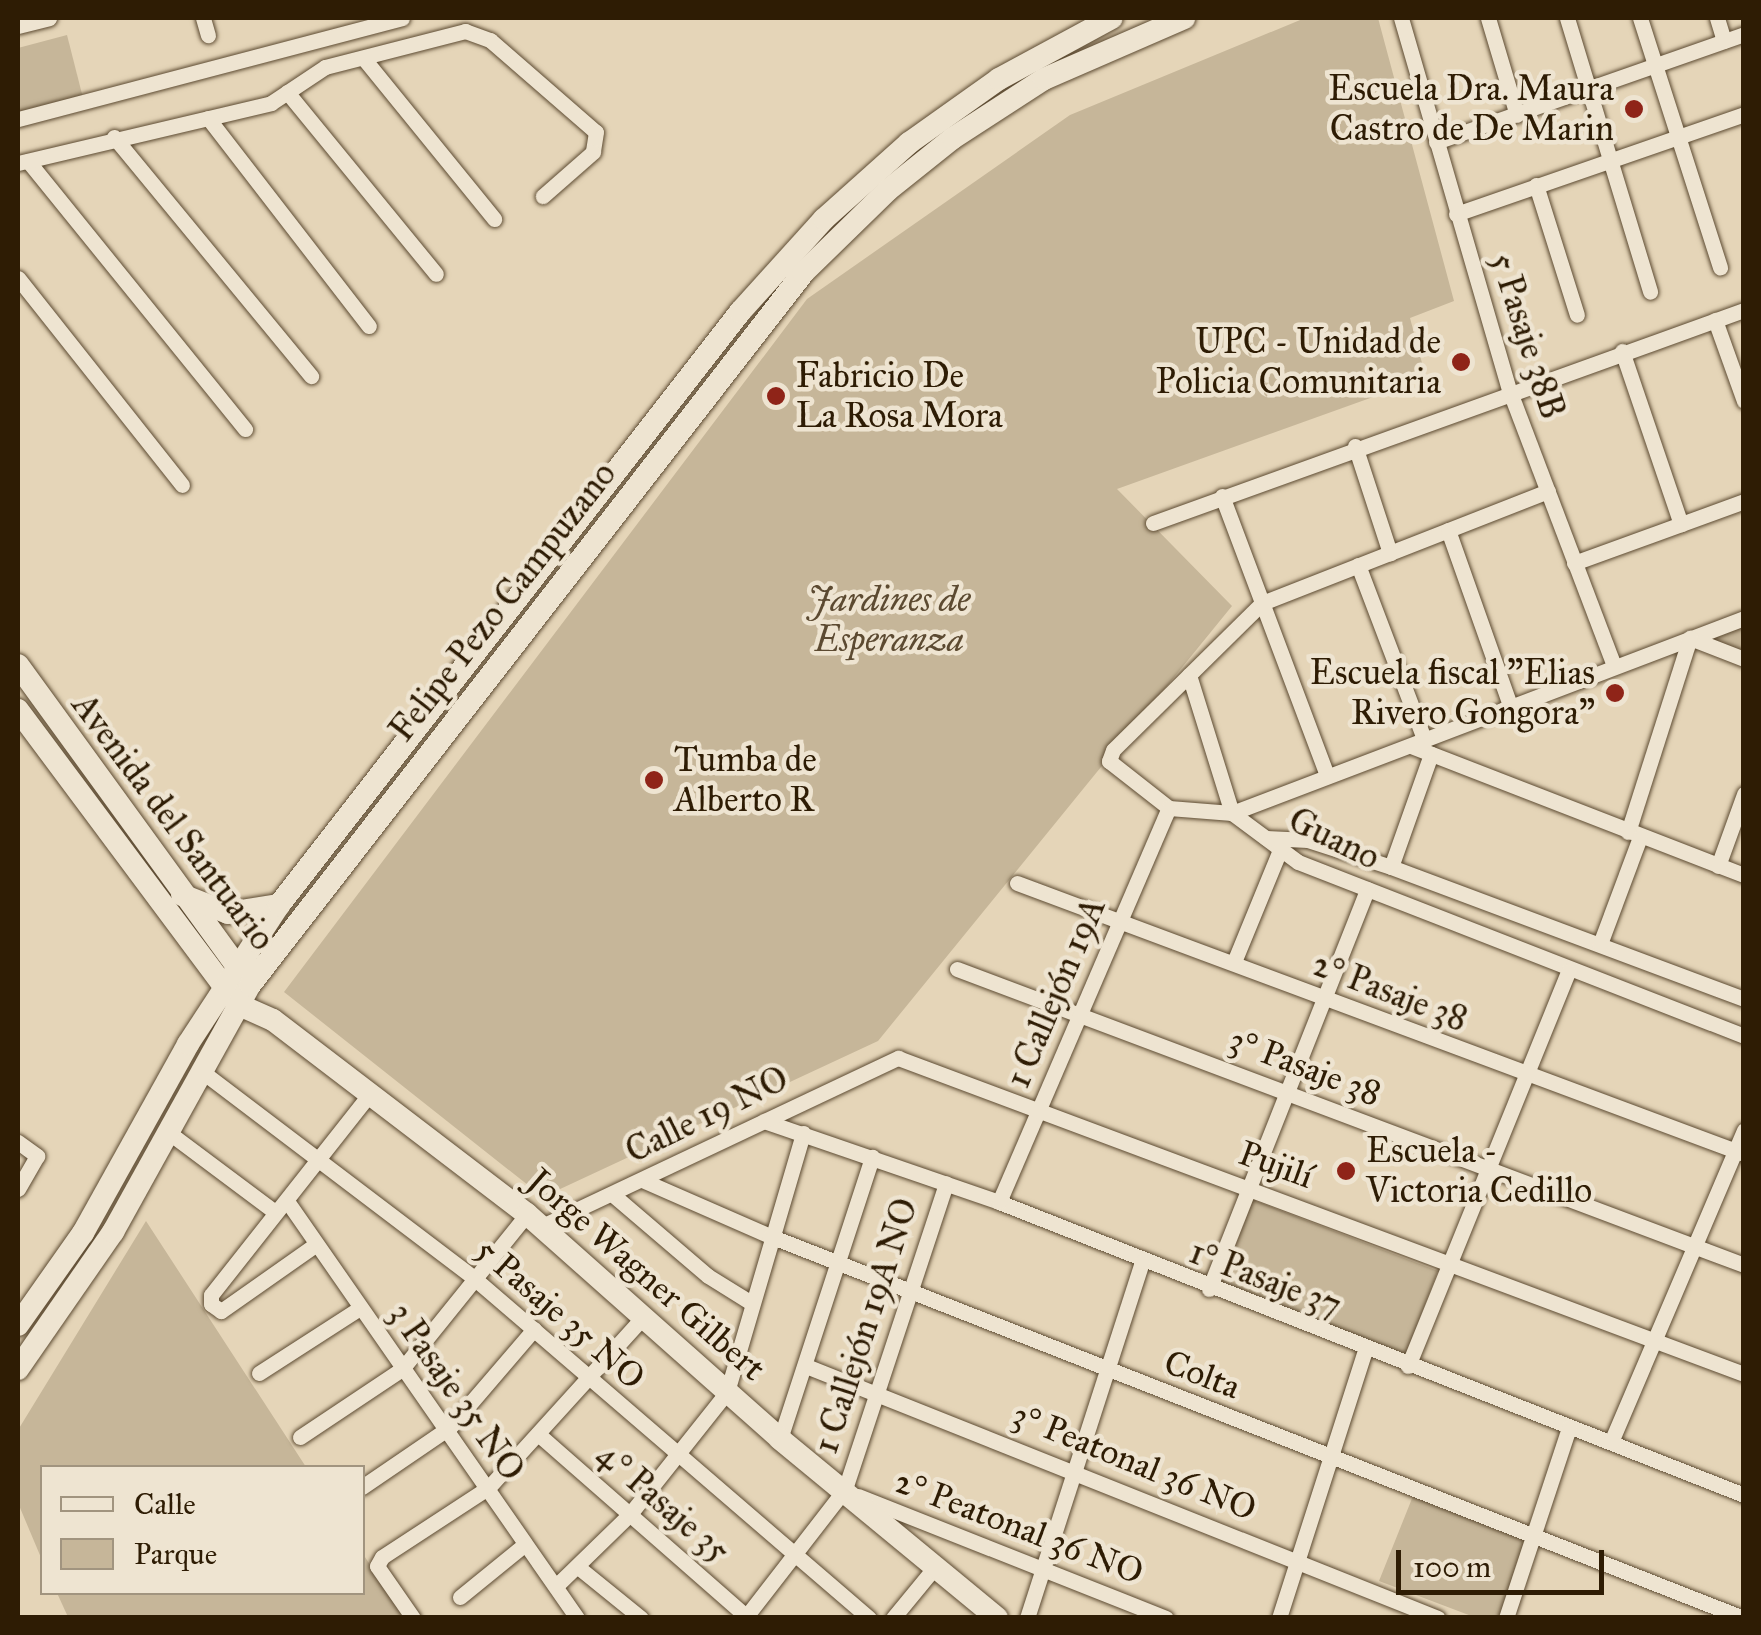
<!DOCTYPE html>
<html>
<head>
<meta charset="utf-8">
<style>
	body { margin:0 }
	#map { position:relative; width:1761px; height:1635px; overflow:hidden; background:#e5d5b8; font-family:"IM FELL Great Primer",serif }
	div>[style] { position:absolute }
	.green>* { inset:0; background:#c6b699; transform-origin:0 0 }
	.roads { filter:drop-shadow(0 0 2px #5c4a31) drop-shadow(0 0 2px #5c4a31) }
	.street>* { height:15px; margin:-7.5px; padding:0 7.5px; transform-origin:7.5px; border-radius:7.5px; background:#eee4d1 }
	.secondary>* { height:22px; margin:-11px; padding:0 11px; transform-origin:11px; border-radius:11px; background:#eee4d1 }
	.dots>* { width:28px; height:28px; translate:-50% -50%; box-sizing:border-box; border:5px solid #eee4d1; border-radius:50% }
	span { translate:-50% -50%; white-space:nowrap; text-align:center; line-height:1.15; -webkit-text-stroke:9px #eee4d1; paint-order:stroke }
	.poi-label { font-size:35px; color:#2e1c04 }
	.right { translate:-100% -50%; text-align:right }
	.left { translate:0 -50%; text-align:left }
	.street-label { font-size:35px; color:#2e1c04 }
	.park-label { font-size:35px; color:#5c4a31; font-style:italic }
	.frame { position:absolute; inset:0; border:20px solid #2e1c04; pointer-events:none }
	.legend { position:absolute; left:40px; top:1465px; width:325px; height:130px; box-sizing:border-box; background:#eee4d1; border:2px solid #a1947f; margin:0; padding:12px 18px; list-style:none; font-size:30px; color:#2e1c04 }
	.legend li { display:flex; align-items:center; gap:20px; height:50px }
	.legend b { width:50px; border:2px solid #a1947f }
	.scale { position:absolute; left:1396px; top:1550px; width:208px; height:45px; box-sizing:border-box; border:5px solid #2e1c04; border-top:0; padding-left:12px; font-size:30px; line-height:35px; white-space:nowrap; color:#2e1c04; -webkit-text-stroke:8px #eee4d1; paint-order:stroke }
</style>
</head>
<body>
<div id="map">
	<div class="green">
		<i style="clip-path:polygon(1305px 18px,1378px 18px,1454px 301px,1410px 318px,1426px 378px,1117px 489px,1232px 606px,878px 1041px,543px 1197px,284px 992px,807px 299px,1070px 115px)"></i>
		<i style="clip-path:polygon(67px 35px,83px 98px,18px 114px,18px 48px)"></i>
		<i style="clip-path:polygon(1743px 623px,1743px 653px,1703px 638px)"></i>
		<i style="left:1253px;top:1200px;width:198px;height:95px;rotate:21deg"></i>
		<i style="clip-path:polygon(146px 1221px,306px 1467px,42px 1468px,42px 1560px,18px 1503px,18px 1430px)"></i>
		<i style="clip-path:polygon(1413px 1496px,1527px 1540px,1499px 1617px,1474px 1617px,1379px 1581px)"></i>
		<i style="clip-path:polygon(363px 1554px,404px 1617px,68px 1617px,57px 1593px,362px 1592px)"></i>
	</div>
	<div class="roads">
		<div class="street">
			<i style="left:203px;top:18px;width:18px;rotate:74deg"></i>
			<i style="left:1401px;top:18px;width:390px;rotate:73.8deg"></i>
			<i style="left:1510px;top:392px;width:293px;rotate:69.2deg"></i>
			<i style="left:1488px;top:18px;width:101px;rotate:73.4deg"></i>
			<i style="left:1567px;top:18px;width:286px;rotate:73.1deg"></i>
			<i style="left:1640px;top:18px;width:262px;rotate:72.2deg"></i>
			<i style="left:1717px;top:18px;width:24px;rotate:73deg"></i>
			<i style="left:18px;top:26px;width:32px;rotate:-14deg"></i>
			<i style="left:365px;top:60px;width:205px;rotate:50.9deg"></i>
			<i style="left:287px;top:92px;width:235px;rotate:50.7deg"></i>
			<i style="left:208px;top:118px;width:263px;rotate:52.3deg"></i>
			<i style="left:18px;top:119px;width:397px;rotate:-14.7deg"></i>
			<i style="left:114px;top:137px;width:310px;rotate:50.5deg"></i>
			<i style="left:1436px;top:142px;width:326px;rotate:-19.3deg"></i>
			<i style="left:28px;top:161px;width:345px;rotate:51deg"></i>
			<i style="left:18px;top:163px;width:260px;rotate:-13.3deg"></i>
			<i style="left:271px;top:103px;width:65px;rotate:-33.7deg"></i>
			<i style="left:325px;top:67px;width:145px;rotate:-14.4deg"></i>
			<i style="left:465px;top:31px;width:27px;rotate:20deg"></i>
			<i style="left:490px;top:40px;width:140px;rotate:41deg"></i>
			<i style="left:596px;top:132px;width:20px;rotate:99deg"></i>
			<i style="left:593px;top:152px;width:67px;rotate:138.7deg"></i>
			<i style="left:1536px;top:185px;width:136px;rotate:72.5deg"></i>
			<i style="left:1456px;top:214px;width:305px;rotate:-19.1deg"></i>
			<i style="left:18px;top:278px;width:264px;rotate:51.6deg"></i>
			<i style="left:1715px;top:320px;width:86px;rotate:70.3deg"></i>
			<i style="left:1622px;top:351px;width:183px;rotate:71.2deg"></i>
			<i style="left:1355px;top:446px;width:113px;rotate:71.9deg"></i>
			<i style="left:1548px;top:491px;width:307px;rotate:158.6deg"></i>
			<i style="left:1262px;top:603px;width:209px;rotate:135.4deg"></i>
			<i style="left:1113px;top:750px;width:12px;rotate:110deg"></i>
			<i style="left:1109px;top:761px;width:76px;rotate:38.1deg"></i>
			<i style="left:1169px;top:808px;width:63px;rotate:4.5deg"></i>
			<i style="left:1232px;top:813px;width:548px;rotate:-20.85deg"></i>
			<i style="left:1222px;top:496px;width:299px;rotate:69.4deg"></i>
			<i style="left:1153px;top:523px;width:628px;rotate:-19.82deg"></i>
			<i style="left:1448px;top:530px;width:189px;rotate:70.5deg"></i>
			<i style="left:1574px;top:563px;width:181px;rotate:-20deg"></i>
			<i style="left:1358px;top:565px;width:188px;rotate:69.2deg"></i>
			<i style="left:1690px;top:638px;width:58px;rotate:21.3deg"></i>
			<i style="left:1189px;top:675px;width:145px;rotate:72.7deg"></i>
			<i style="left:1232px;top:813px;width:82px;rotate:36.6deg"></i>
			<i style="left:1298px;top:862px;width:479px;rotate:21.3deg"></i>
			<i style="left:1411px;top:746px;width:357px;rotate:21.2deg"></i>
			<i style="left:1628px;top:832px;width:204px;rotate:-72.3deg"></i>
			<i style="left:1266px;top:838px;width:42px;rotate:2.7deg"></i>
			<i style="left:1308px;top:840px;width:87px;rotate:18deg"></i>
			<i style="left:1391px;top:867px;width:377px;rotate:20.5deg"></i>
			<i style="left:1718px;top:866px;width:77px;rotate:-70.1deg"></i>
			<i style="left:1391px;top:867px;width:120px;rotate:-70.5deg"></i>
			<i style="left:1017px;top:883px;width:776px;rotate:20.44deg"></i>
			<i style="left:1600px;top:944px;width:114px;rotate:-69.5deg"></i>
			<i style="left:1234px;top:962px;width:121px;rotate:-67.7deg"></i>
			<i style="left:957px;top:969px;width:841px;rotate:20.61deg"></i>
			<i style="left:200px;top:1070px;width:345px;rotate:37.2deg"></i>
			<i style="left:475px;top:1279px;width:520px;rotate:40.71deg"></i>
			<i style="left:764px;top:1121px;width:249px;rotate:19deg"></i>
			<i style="left:999px;top:1202px;width:801px;rotate:21.47deg"></i>
			<i style="left:168px;top:1132px;width:134px;rotate:36.8deg"></i>
			<i style="left:18px;top:1142px;width:24px;rotate:36deg"></i>
			<i style="left:37px;top:1156px;width:38px;rotate:120deg"></i>
			<i style="left:642px;top:1180px;width:140px;rotate:23.6deg"></i>
			<i style="left:770px;top:1236px;width:1045px;rotate:21.43deg"></i>
			<i style="left:612px;top:1194px;width:126px;rotate:40.5deg"></i>
			<i style="left:708px;top:1276px;width:49px;rotate:31.8deg"></i>
			<i style="left:287px;top:1201px;width:508px;rotate:55.18deg"></i>
			<i style="left:999px;top:1202px;width:429px;rotate:-66.7deg"></i>
			<i style="left:542px;top:1226px;width:394px;rotate:-25.3deg"></i>
			<i style="left:898px;top:1058px;width:903px;rotate:20.48deg"></i>
			<i style="left:315px;top:1245px;width:115px;rotate:144.9deg"></i>
			<i style="left:221px;top:1311px;width:12px;rotate:-145deg"></i>
			<i style="left:211px;top:1304px;width:9px;rotate:-90deg"></i>
			<i style="left:211px;top:1295px;width:253px;rotate:-51.7deg"></i>
			<i style="left:1209px;top:1289px;width:430px;rotate:-68.4deg"></i>
			<i style="left:806px;top:1366px;width:680px;rotate:21.74deg"></i>
			<i style="left:1408px;top:1366px;width:426px;rotate:-67.9deg"></i>
			<i style="left:259px;top:1373px;width:120px;rotate:-32.8deg"></i>
			<i style="left:538px;top:1434px;width:279px;rotate:41.2deg"></i>
			<i style="left:300px;top:1437px;width:123px;rotate:-33.7deg"></i>
			<i style="left:402px;top:1369px;width:199px;rotate:-51.1deg"></i>
			<i style="left:780px;top:1439px;width:297px;rotate:-71.9deg"></i>
			<i style="left:1611px;top:1442px;width:339px;rotate:-66.9deg"></i>
			<i style="left:362px;top:1487px;width:107px;rotate:-34.3deg"></i>
			<i style="left:450px;top:1427px;width:129px;rotate:-49.4deg"></i>
			<i style="left:858px;top:1496px;width:331px;rotate:21.6deg"></i>
			<i style="left:578px;top:1567px;width:81px;rotate:39deg"></i>
			<i style="left:557px;top:1585px;width:102px;rotate:-44.2deg"></i>
			<i style="left:630px;top:1514px;width:156px;rotate:-51.5deg"></i>
			<i style="left:727px;top:1392px;width:270px;rotate:-73.6deg"></i>
			<i style="left:460px;top:1597px;width:82px;rotate:-39.1deg"></i>
			<i style="left:413px;top:1618px;width:63px;rotate:-124.7deg"></i>
			<i style="left:377px;top:1566px;width:10px;rotate:-61deg"></i>
			<i style="left:382px;top:1557px;width:128px;rotate:-33.2deg"></i>
			<i style="left:489px;top:1487px;width:229px;rotate:-47.8deg"></i>
			<i style="left:745px;top:1618px;width:163px;rotate:-52.2deg"></i>
			<i style="left:845px;top:1489px;width:322px;rotate:-71.7deg"></i>
			<i style="left:893px;top:1618px;width:66px;rotate:-50.5deg"></i>
			<i style="left:1027px;top:1618px;width:373px;rotate:-72.1deg"></i>
			<i style="left:1279px;top:1618px;width:281px;rotate:-72.2deg"></i>
			<i style="left:1506px;top:1618px;width:201px;rotate:-71.7deg"></i>
		</div>
		<div class="secondary">
			<i style="left:18px;top:665px;width:386px;rotate:54deg"></i>
			<i style="left:18px;top:710px;width:367px;rotate:53.3deg"></i>
			<i style="left:237px;top:1004px;width:39px;rotate:24deg"></i>
			<i style="left:273px;top:1020px;width:320px;rotate:37.4deg"></i>
			<i style="left:527px;top:1214px;width:339px;rotate:41.6deg"></i>
			<i style="left:780px;top:1439px;width:281px;rotate:39.5deg"></i>
			<i style="left:182px;top:895px;width:49px;rotate:21.4deg"></i>
			<i style="left:228px;top:913px;width:52px;rotate:-8.9deg"></i>
			<i style="left:18px;top:1325px;width:113px;rotate:-54.8deg"></i>
			<i style="left:83px;top:1233px;width:216px;rotate:-60.9deg"></i>
			<i style="left:188px;top:1044px;width:166px;rotate:-56.8deg"></i>
			<i style="left:279px;top:905px;width:751px;rotate:-52.14deg"></i>
			<i style="left:740px;top:312px;width:125px;rotate:-47.9deg"></i>
			<i style="left:824px;top:219px;width:114px;rotate:-41.8deg"></i>
			<i style="left:909px;top:143px;width:110px;rotate:-35.4deg"></i>
			<i style="left:999px;top:79px;width:128px;rotate:-28.4deg"></i>
			<i style="left:18px;top:1369px;width:167px;rotate:-55.3deg"></i>
			<i style="left:113px;top:1232px;width:282px;rotate:-61deg"></i>
			<i style="left:250px;top:985px;width:902px;rotate:-52.16deg"></i>
			<i style="left:803px;top:273px;width:119px;rotate:-44.3deg"></i>
			<i style="left:888px;top:190px;width:83px;rotate:-38.7deg"></i>
			<i style="left:953px;top:138px;width:108px;rotate:-33deg"></i>
			<i style="left:1044px;top:79px;width:153px;rotate:-23.5deg"></i>
		</div>
	</div>
	<div class="dots">
		<i style="left:1634px;top:109px;background:#8f2418"></i>
		<i style="left:1461px;top:362px;background:#8f2418"></i>
		<i style="left:776px;top:396px;background:#8f2418"></i>
		<i style="left:1615px;top:693px;background:#8f2418"></i>
		<i style="left:654px;top:780px;background:#8f2418"></i>
		<i style="left:1346px;top:1171px;background:#8f2418"></i>
	</div>
	<div class="poi-label">
		<span class="right" style="left:1614px;top:109px">Escuela Dra. Maura<br>Castro de De Marin</span>
		<span class="right" style="left:1441px;top:362px">UPC - Unidad de<br>Policia Comunitaria</span>
		<span class="left" style="left:796px;top:396px">Fabricio De<br>La Rosa Mora</span>
		<span class="right" style="left:1595px;top:693px">Escuela fiscal "Elias<br>Rivero Gongora"</span>
		<span class="left" style="left:674px;top:780px">Tumba de<br>Alberto R</span>
		<span class="left" style="left:1366px;top:1171px">Escuela -<br>Victoria Cedillo</span>
	</div>
	<div class="street-label">
		<span style="left:1527px;top:336px;rotate:72deg">5 Pasaje 38B</span>
		<span style="left:503px;top:602px;rotate:-52deg">Felipe Pezo Campuzano</span>
		<span style="left:173px;top:822px;rotate:53deg">Avenida del Santuario</span>
		<span style="left:1334px;top:839px;rotate:26deg">Guano</span>
		<span style="left:1390px;top:992px;rotate:21deg">2° Pasaje 38</span>
		<span style="left:1056px;top:993px;rotate:-67deg">1 Callejón 19A</span>
		<span style="left:1305px;top:1067px;rotate:21deg">3° Pasaje 38</span>
		<span style="left:707px;top:1115px;rotate:-26deg">Calle 19 NO</span>
		<span style="left:1276px;top:1165px;rotate:20deg">Pujilí</span>
		<span style="left:646px;top:1275px;rotate:41deg">Jorge Wagner Gilbert</span>
		<span style="left:1265px;top:1279px;rotate:21deg">1° Pasaje 37</span>
		<span style="left:560px;top:1314px;rotate:41deg">5 Pasaje 35 NO</span>
		<span style="left:866px;top:1326px;rotate:-72deg">1 Callejón 19A NO</span>
		<span style="left:1202px;top:1375px;rotate:21deg">Colta</span>
		<span style="left:456px;top:1392px;rotate:55deg">3 Pasaje 35 NO</span>
		<span style="left:1134px;top:1462px;rotate:22deg">3° Peatonal 36 NO</span>
		<span style="left:663px;top:1503px;rotate:41deg">4° Pasaje 35</span>
		<span style="left:1019px;top:1527px;rotate:21deg">2° Peatonal 36 NO</span>
	</div>
	<div class="park-label">
		<span style="left:889px;top:620px">Jardines de<br>Esperanza</span>
	</div>
	<div class="frame"></div>
	<ul class="legend">
	<li><b style="height:12px;background:#eee4d1"></b>Calle</li>
	<li><b style="height:28px;background:#c6b699"></b>Parque</li>
	</ul>
	<div class="scale">100 m</div>
</div>
</body>
</html>
